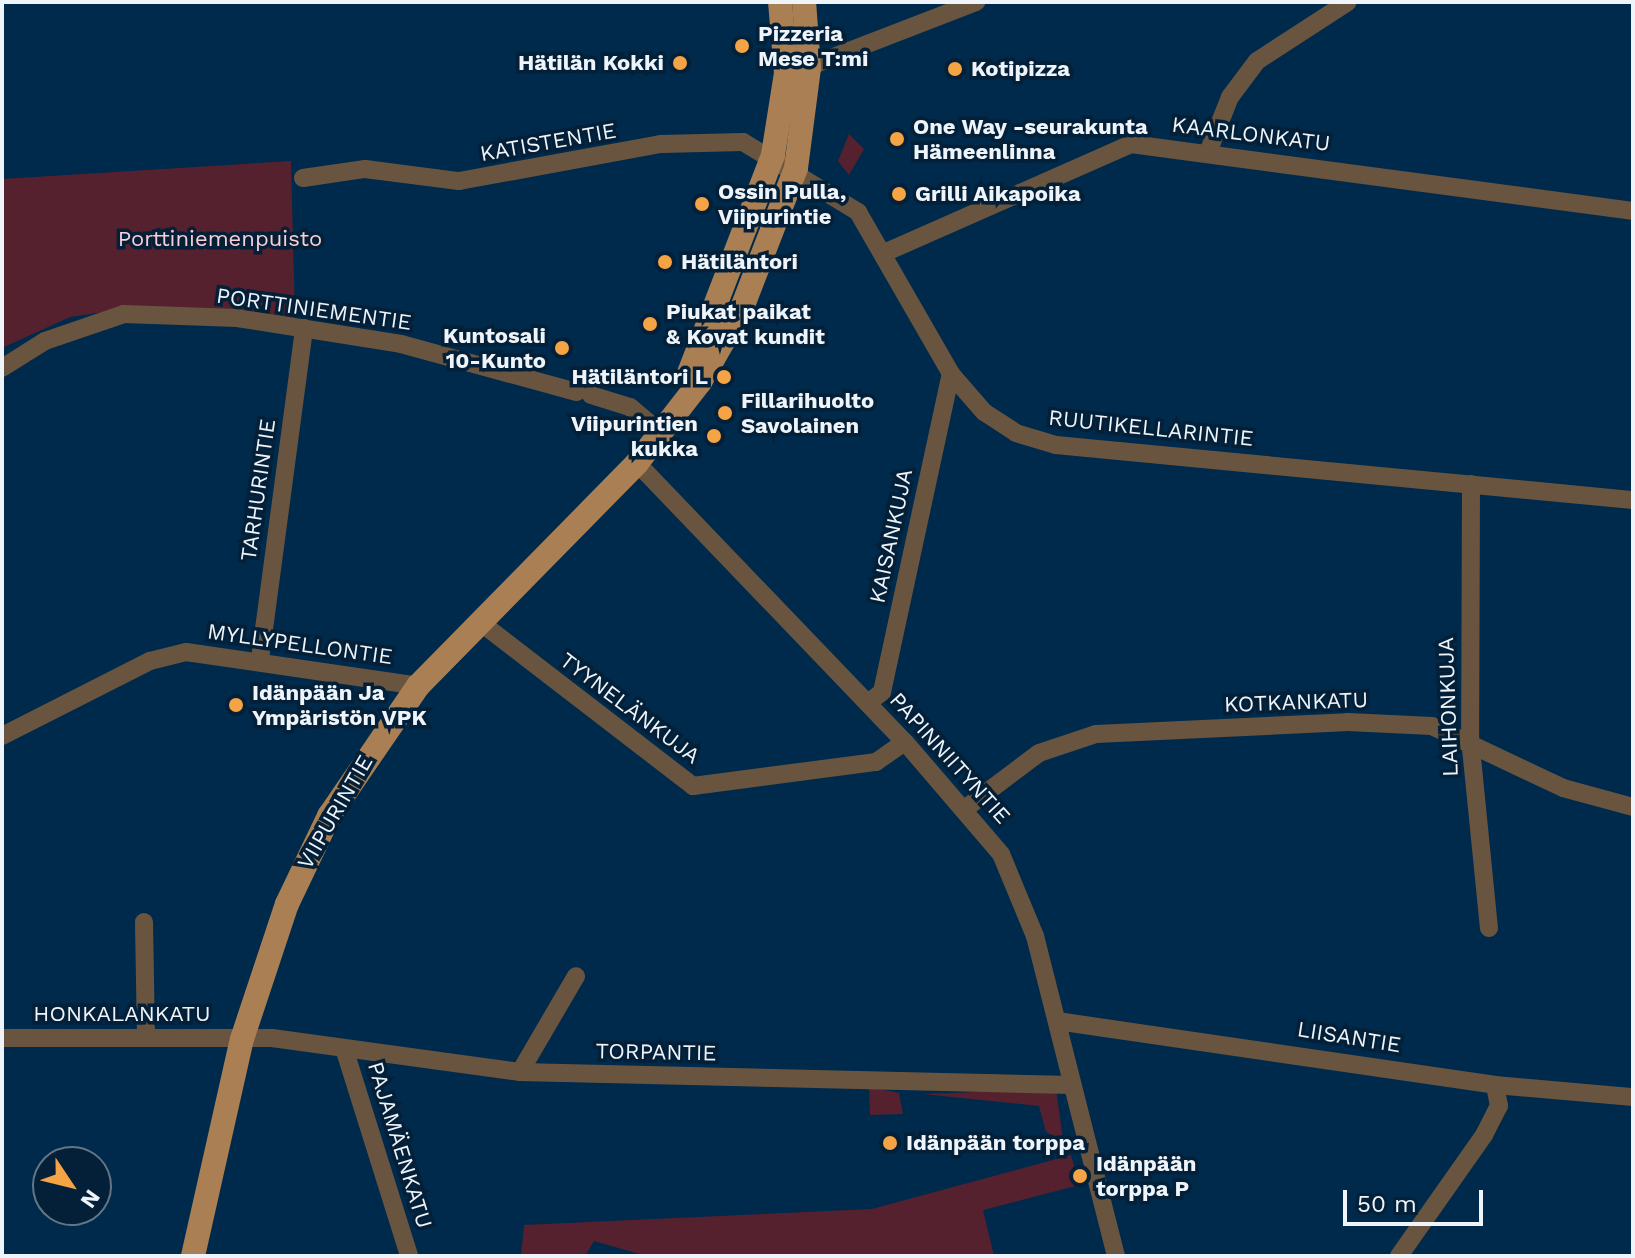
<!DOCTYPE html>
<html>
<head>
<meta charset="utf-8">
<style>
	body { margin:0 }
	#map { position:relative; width:1635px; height:1258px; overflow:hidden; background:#002a4b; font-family:"Work Sans",sans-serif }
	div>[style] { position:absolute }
	.green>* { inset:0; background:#56212e }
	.minor>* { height:18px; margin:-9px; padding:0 9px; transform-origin:9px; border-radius:9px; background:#69553f }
	.major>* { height:24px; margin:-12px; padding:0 12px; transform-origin:12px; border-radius:12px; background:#a97f53 }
	.dots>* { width:22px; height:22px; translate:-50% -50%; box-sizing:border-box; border:4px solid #032038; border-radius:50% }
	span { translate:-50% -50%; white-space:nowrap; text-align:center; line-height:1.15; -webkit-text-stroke:7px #032038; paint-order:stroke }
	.poi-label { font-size:22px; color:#eef4f9; font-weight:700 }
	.left { translate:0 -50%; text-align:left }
	.right { translate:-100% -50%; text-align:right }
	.street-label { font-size:22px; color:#eef4f9 }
	.park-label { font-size:22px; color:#faced5 }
	.frame { position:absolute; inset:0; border:4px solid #eef4f9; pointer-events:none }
	.north { position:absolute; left:32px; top:1146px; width:80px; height:80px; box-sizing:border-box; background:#032038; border:2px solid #617585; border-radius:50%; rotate:125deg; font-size:22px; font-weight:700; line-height:32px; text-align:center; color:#eef4f9 }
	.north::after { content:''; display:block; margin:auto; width:28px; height:36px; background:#f4a444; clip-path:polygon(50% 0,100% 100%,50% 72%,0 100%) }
	.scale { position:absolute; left:1343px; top:1190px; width:140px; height:36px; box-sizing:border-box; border:4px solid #eef4f9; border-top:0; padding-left:10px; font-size:24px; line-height:28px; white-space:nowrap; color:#eef4f9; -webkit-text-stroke:6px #032038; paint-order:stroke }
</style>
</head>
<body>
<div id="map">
	<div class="green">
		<i style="clip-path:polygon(849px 134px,864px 149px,849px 175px,838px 161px)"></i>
		<i style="clip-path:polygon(291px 161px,295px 319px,144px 306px,70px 317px,2px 348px,2px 179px)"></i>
		<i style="clip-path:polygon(869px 1087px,899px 1093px,903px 1114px,870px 1115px)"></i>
		<i style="clip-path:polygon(1056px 1089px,1063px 1140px,1046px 1132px,1039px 1106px,923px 1094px)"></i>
		<i style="clip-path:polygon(1071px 1155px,1079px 1185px,983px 1210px,994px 1256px,647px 1256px,594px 1241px,585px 1256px,521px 1256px,524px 1225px,872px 1209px)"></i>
	</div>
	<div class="minor">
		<i style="left:800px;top:70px;width:189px;rotate:-21.1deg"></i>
		<i style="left:1209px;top:150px;width:57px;rotate:-68.4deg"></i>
		<i style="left:1230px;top:97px;width:45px;rotate:-53.1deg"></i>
		<i style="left:1257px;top:61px;width:108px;rotate:-33deg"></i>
		<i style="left:303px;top:178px;width:63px;rotate:-8.3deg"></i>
		<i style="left:365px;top:169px;width:95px;rotate:7.3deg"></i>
		<i style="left:459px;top:181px;width:205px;rotate:-10.4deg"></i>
		<i style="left:661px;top:144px;width:82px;rotate:-1.4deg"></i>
		<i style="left:743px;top:142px;width:135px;rotate:31.3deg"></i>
		<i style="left:858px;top:212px;width:187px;rotate:60.1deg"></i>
		<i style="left:951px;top:374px;width:50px;rotate:49deg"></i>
		<i style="left:984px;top:412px;width:38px;rotate:33deg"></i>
		<i style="left:1016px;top:433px;width:42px;rotate:16.7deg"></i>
		<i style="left:1056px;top:445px;width:580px;rotate:5.45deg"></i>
		<i style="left:884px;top:253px;width:270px;rotate:-23.8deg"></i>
		<i style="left:1131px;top:144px;width:506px;rotate:7.6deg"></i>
		<i style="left:2px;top:368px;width:51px;rotate:-32.1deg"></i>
		<i style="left:45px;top:341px;width:83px;rotate:-18.9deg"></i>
		<i style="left:124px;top:314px;width:113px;rotate:2deg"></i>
		<i style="left:237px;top:318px;width:166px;rotate:9deg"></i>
		<i style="left:401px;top:344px;width:182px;rotate:15.3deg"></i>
		<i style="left:591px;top:395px;width:41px;rotate:17.1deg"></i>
		<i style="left:630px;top:407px;width:38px;rotate:40deg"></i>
		<i style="left:637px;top:463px;width:387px;rotate:46.2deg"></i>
		<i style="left:905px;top:742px;width:148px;rotate:49.4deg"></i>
		<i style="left:1001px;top:854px;width:89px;rotate:67.5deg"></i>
		<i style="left:1035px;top:936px;width:330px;rotate:75.8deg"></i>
		<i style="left:1471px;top:484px;width:254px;rotate:90.2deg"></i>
		<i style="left:1470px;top:738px;width:191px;rotate:84.3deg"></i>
		<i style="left:480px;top:622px;width:269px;rotate:37.6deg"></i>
		<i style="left:693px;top:786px;width:185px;rotate:-7.5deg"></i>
		<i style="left:876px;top:762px;width:35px;rotate:-35deg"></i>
		<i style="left:260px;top:659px;width:334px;rotate:-82.4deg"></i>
		<i style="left:868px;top:703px;width:18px;rotate:-38deg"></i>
		<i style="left:882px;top:692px;width:325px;rotate:-77.8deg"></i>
		<i style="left:2px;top:736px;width:166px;rotate:-26.9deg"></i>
		<i style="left:150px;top:661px;width:37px;rotate:-14deg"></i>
		<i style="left:186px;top:652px;width:234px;rotate:8.3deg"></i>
		<i style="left:966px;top:808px;width:91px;rotate:-37deg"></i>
		<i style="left:1039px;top:753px;width:60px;rotate:-18.4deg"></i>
		<i style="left:1096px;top:734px;width:252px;rotate:-2.7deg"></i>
		<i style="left:1348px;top:722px;width:84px;rotate:2.7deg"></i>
		<i style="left:1432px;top:726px;width:145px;rotate:25.3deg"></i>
		<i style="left:1563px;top:788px;width:73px;rotate:15.2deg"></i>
		<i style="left:144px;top:922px;width:115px;rotate:89deg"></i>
		<i style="left:1057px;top:1021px;width:443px;rotate:8.3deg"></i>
		<i style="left:1495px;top:1085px;width:139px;rotate:5deg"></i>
		<i style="left:2px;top:1038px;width:270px"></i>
		<i style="left:272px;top:1038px;width:250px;rotate:7.8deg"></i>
		<i style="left:520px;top:1072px;width:552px;rotate:1.35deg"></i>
		<i style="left:344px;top:1048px;width:218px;rotate:72.6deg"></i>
		<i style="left:520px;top:1072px;width:111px;rotate:-59.7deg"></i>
		<i style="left:1399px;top:1256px;width:148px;rotate:-54.9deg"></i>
		<i style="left:1484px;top:1135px;width:33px;rotate:-63deg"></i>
		<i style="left:1499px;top:1106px;width:21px;rotate:-101deg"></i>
	</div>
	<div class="major">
		<i style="left:689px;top:373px;width:234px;rotate:-68.9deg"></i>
		<i style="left:773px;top:155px;width:83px;rotate:-81deg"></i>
		<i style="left:786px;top:73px;width:71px;rotate:-94.8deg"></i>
		<i style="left:193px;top:1256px;width:222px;rotate:-77.3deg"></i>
		<i style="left:242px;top:1039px;width:142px;rotate:-71.6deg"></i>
		<i style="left:287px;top:904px;width:98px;rotate:-64.5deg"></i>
		<i style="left:329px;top:816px;width:158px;rotate:-55.6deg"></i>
		<i style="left:418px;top:686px;width:313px;rotate:-45.5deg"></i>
		<i style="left:637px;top:463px;width:103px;rotate:-52.1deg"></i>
		<i style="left:700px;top:382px;width:85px;rotate:-60.4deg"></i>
		<i style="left:742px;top:308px;width:150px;rotate:-68.9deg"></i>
		<i style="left:796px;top:168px;width:101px;rotate:-82.6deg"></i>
		<i style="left:809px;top:68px;width:66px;rotate:-94.3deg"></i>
	</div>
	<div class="dots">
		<i style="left:742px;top:46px;background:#f4a444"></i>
		<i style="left:680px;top:63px;background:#f4a444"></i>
		<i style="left:955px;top:69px;background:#f4a444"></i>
		<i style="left:897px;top:139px;background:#f4a444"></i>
		<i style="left:899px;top:194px;background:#f4a444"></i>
		<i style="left:702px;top:204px;background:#f4a444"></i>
		<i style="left:665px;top:262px;background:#f4a444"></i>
		<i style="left:650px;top:324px;background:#f4a444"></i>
		<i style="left:562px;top:348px;background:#f4a444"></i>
		<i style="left:724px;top:377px;background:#f4a444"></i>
		<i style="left:725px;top:413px;background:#f4a444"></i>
		<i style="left:714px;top:436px;background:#f4a444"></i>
		<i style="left:236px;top:705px;background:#f4a444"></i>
		<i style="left:890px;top:1143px;background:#f4a444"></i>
		<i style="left:1080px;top:1176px;background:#f4a444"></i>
	</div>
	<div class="poi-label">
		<span class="left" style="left:758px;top:46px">Pizzeria<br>Mese T:mi</span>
		<span class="right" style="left:664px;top:63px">Hätilän Kokki</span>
		<span class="left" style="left:971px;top:69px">Kotipizza</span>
		<span class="left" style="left:913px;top:139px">One Way -seurakunta<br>Hämeenlinna</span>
		<span class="left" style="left:718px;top:204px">Ossin Pulla,<br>Viipurintie</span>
		<span class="left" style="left:915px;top:194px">Grilli Aikapoika</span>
		<span class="left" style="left:681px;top:262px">Hätiläntori</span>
		<span class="left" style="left:666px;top:324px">Piukat paikat<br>&amp; Kovat kundit</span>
		<span class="right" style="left:546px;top:348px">Kuntosali<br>10-Kunto</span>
		<span class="right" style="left:708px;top:377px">Hätiläntori L</span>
		<span class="left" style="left:741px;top:413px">Fillarihuolto<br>Savolainen</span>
		<span class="right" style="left:698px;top:436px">Viipurintien<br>kukka</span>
		<span class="left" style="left:252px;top:705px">Idänpään Ja<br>Ympäristön VPK</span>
		<span class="left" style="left:906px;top:1143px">Idänpään torppa</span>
		<span class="left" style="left:1096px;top:1176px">Idänpään<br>torppa P</span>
	</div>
	<div class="street-label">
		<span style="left:1251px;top:134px;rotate:7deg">KAARLONKATU</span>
		<span style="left:548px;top:142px;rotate:-10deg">KATISTENTIE</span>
		<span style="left:314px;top:309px;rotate:8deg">PORTTINIEMENTIE</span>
		<span style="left:1151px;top:428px;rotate:6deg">RUUTIKELLARINTIE</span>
		<span style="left:258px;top:490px;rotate:-82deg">TARHURINTIE</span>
		<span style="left:891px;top:536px;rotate:-78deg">KAISANKUJA</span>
		<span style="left:300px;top:644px;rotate:8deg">MYLLYPELLONTIE</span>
		<span style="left:1296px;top:702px;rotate:-2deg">KOTKANKATU</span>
		<span style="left:1448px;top:707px;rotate:-92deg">LAIHONKUJA</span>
		<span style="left:630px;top:708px;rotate:37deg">TYYNELÄNKUJA</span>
		<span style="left:950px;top:758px;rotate:48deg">PAPINNIITYNTIE</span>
		<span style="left:335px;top:812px;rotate:-60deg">VIIPURINTIE</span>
		<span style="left:122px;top:1014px">HONKALANKATU</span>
		<span style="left:1349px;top:1037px;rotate:9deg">LIISANTIE</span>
		<span style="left:656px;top:1052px;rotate:1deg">TORPANTIE</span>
		<span style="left:400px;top:1145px;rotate:73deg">PAJAMÄENKATU</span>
	</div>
	<div class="park-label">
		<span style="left:220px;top:239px">Porttiniemenpuisto</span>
	</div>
	<div class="frame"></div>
	<div class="north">N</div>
	<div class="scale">50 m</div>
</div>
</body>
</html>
